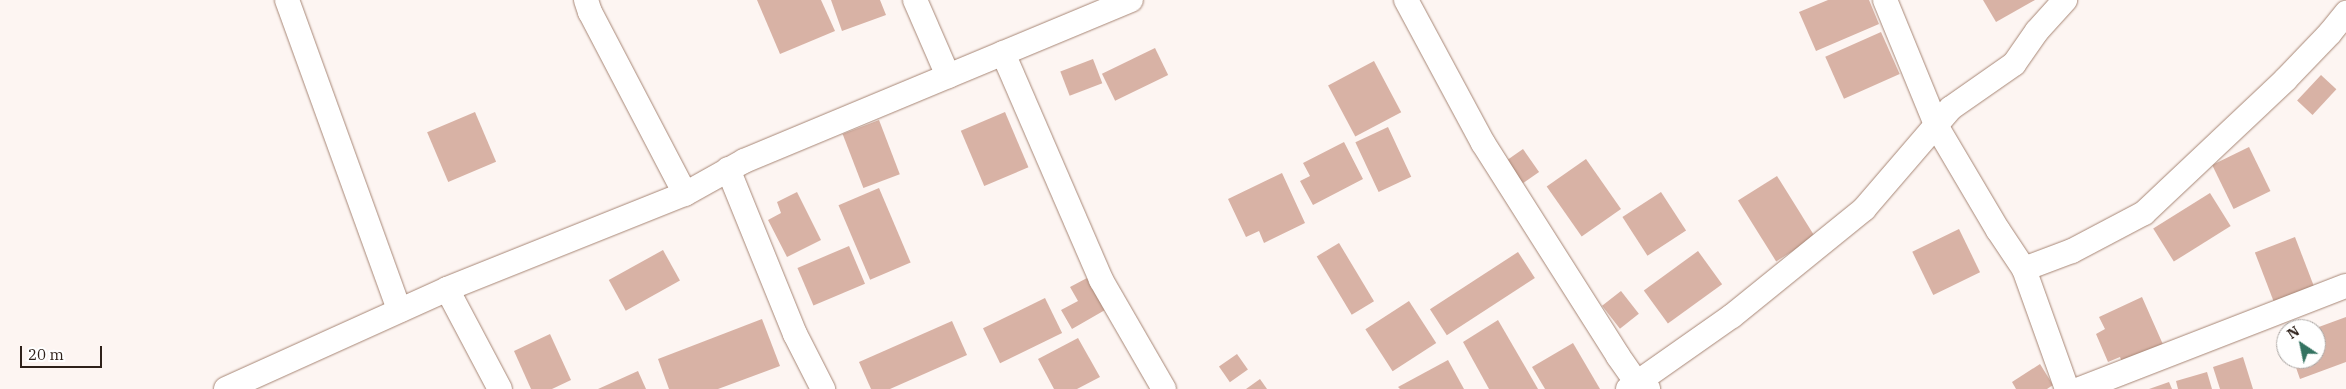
<!DOCTYPE html>
<html>
<head>
<meta charset="utf-8">
<style>
	body { margin:0 }
	#map { position:relative; width:2346px; height:389px; overflow:hidden; background:#fdf5f2; font-family:"IBM Plex Serif",serif }
	div>[style] { position:absolute }
	.building>* { inset:0; background:#d8b2a5; transform-origin:0 0 }
	.roads { filter:drop-shadow(0 0 1px #a78675) drop-shadow(0 0 1px #a78675) }
	.street>* { height:24px; margin:-12px; padding:0 12px; transform-origin:12px; border-radius:12px; background:#fff }
	span { translate:-50% -50%; white-space:nowrap; text-align:center; line-height:1.15; -webkit-text-stroke:4px #fff; paint-order:stroke }
	.north { position:absolute; left:2276px; top:319px; width:50px; height:50px; box-sizing:border-box; background:#fff; border:1px solid #aba6a3; border-radius:50%; rotate:326deg; font-size:14px; font-weight:700; line-height:20px; text-align:center; color:#2e211a }
	.north::after { content:''; display:block; margin:auto; width:18px; height:22px; background:#347361; clip-path:polygon(50% 0,100% 100%,50% 72%,0 100%) }
	.scale { position:absolute; left:20px; top:346px; width:82px; height:22px; box-sizing:border-box; border:2px solid #2e211a; border-top:0; padding-left:6px; font-size:15px; line-height:18px; white-space:nowrap; color:#2e211a; -webkit-text-stroke:4px #fff; paint-order:stroke }
</style>
</head>
<body>
<div id="map">
	<div class="building">
		<i style="clip-path:polygon(757px 0,821px 0,835px 31px,780px 54px)"></i>
		<i style="clip-path:polygon(831px 0,880px 0,886px 15px,842px 31px)"></i>
		<i style="clip-path:polygon(1828px 0,1869px 0,1879px 24px,1816px 51px,1799px 12px)"></i>
		<i style="clip-path:polygon(1983px 0,2035px 0,1996px 22px)"></i>
		<i style="left:1881px;top:32px;width:46px;height:61px;rotate:66deg"></i>
		<i style="left:1155px;top:48px;width:30px;height:59px;rotate:64deg"></i>
		<i style="left:1093px;top:59px;width:26px;height:35px;rotate:69deg"></i>
		<i style="left:1374px;top:61px;width:58px;height:52px;rotate:62deg"></i>
		<i style="left:2321px;top:75px;width:21px;height:35px;rotate:43deg"></i>
		<i style="left:475px;top:112px;width:54px;height:52px;rotate:67deg"></i>
		<i style="left:1005px;top:112px;width:60px;height:48px;rotate:67deg"></i>
		<i style="left:879px;top:120px;width:58px;height:39px;rotate:69deg"></i>
		<i style="left:1388px;top:127px;width:55px;height:36px;rotate:65deg"></i>
		<i style="clip-path:polygon(1344px 142px,1363px 179px,1313px 205px,1300px 181px,1310px 176px,1303px 163px)"></i>
		<i style="left:2249px;top:147px;width:49px;height:41px;rotate:64deg"></i>
		<i style="left:1523px;top:149px;width:28px;height:21px;rotate:55deg"></i>
		<i style="left:1586px;top:159px;width:61px;height:48px;rotate:55deg"></i>
		<i style="clip-path:polygon(1282px 173px,1305px 223px,1264px 243px,1259px 231px,1246px 237px,1228px 199px)"></i>
		<i style="left:1777px;top:176px;width:72px;height:46px;rotate:58deg"></i>
		<i style="left:879px;top:188px;width:81px;height:44px;rotate:67deg"></i>
		<i style="clip-path:polygon(797px 192px,821px 240px,787px 257px,768px 220px,781px 213px,777px 202px)"></i>
		<i style="left:1661px;top:192px;width:46px;height:46px;rotate:57deg"></i>
		<i style="left:2210px;top:193px;width:39px;height:67px;rotate:58deg"></i>
		<i style="left:1959px;top:229px;width:48px;height:52px;rotate:64deg"></i>
		<i style="left:2295px;top:237px;width:59px;height:43px;rotate:69deg"></i>
		<i style="left:1339px;top:243px;width:68px;height:26px;rotate:59deg"></i>
		<i style="left:849px;top:246px;width:41px;height:56px;rotate:67deg"></i>
		<i style="left:663px;top:250px;width:35px;height:62px;rotate:61deg"></i>
		<i style="left:1698px;top:251px;width:41px;height:67px;rotate:54deg"></i>
		<i style="left:1518px;top:252px;width:31px;height:105px;rotate:57deg"></i>
		<i style="clip-path:polygon(1087px 278px,1105px 310px,1072px 329px,1061px 310px,1078px 301px,1070px 287px)"></i>
		<i style="left:1621px;top:291px;width:29px;height:24px;rotate:52deg"></i>
		<i style="clip-path:polygon(2142px 297px,2165px 349px,2124px 367px,2120px 357px,2108px 362px,2096px 334px,2105px 329px,2099px 317px)"></i>
		<i style="left:1045px;top:298px;width:39px;height:69px;rotate:64deg"></i>
		<i style="left:1409px;top:301px;width:50px;height:52px;rotate:57deg"></i>
		<i style="clip-path:polygon(2346px 317px,2346px 362px,2300px 379px,2293px 359px,2316px 359px,2316px 328px)"></i>
		<i style="clip-path:polygon(762px 319px,780px 366px,718px 389px,669px 389px,658px 359px)"></i>
		<i style="clip-path:polygon(1498px 320px,1538px 389px,1489px 389px,1463px 342px)"></i>
		<i style="clip-path:polygon(952px 321px,967px 355px,890px 389px,871px 389px,859px 362px)"></i>
		<i style="clip-path:polygon(550px 334px,571px 380px,552px 389px,531px 389px,514px 351px)"></i>
		<i style="clip-path:polygon(1078px 338px,1100px 377px,1077px 389px,1054px 389px,1038px 359px)"></i>
		<i style="clip-path:polygon(1573px 343px,1600px 389px,1545px 389px,1532px 367px)"></i>
		<i style="left:1237px;top:354px;width:19px;height:22px;rotate:55deg"></i>
		<i style="clip-path:polygon(2243px 357px,2253px 389px,2220px 389px,2213px 367px)"></i>
		<i style="clip-path:polygon(1448px 360px,1464px 389px,1400px 389px,1398px 387px)"></i>
		<i style="clip-path:polygon(2040px 364px,2053px 385px,2047px 389px,2016px 389px,2012px 382px)"></i>
		<i style="clip-path:polygon(638px 371px,646px 389px,598px 389px)"></i>
		<i style="clip-path:polygon(2207px 372px,2212px 389px,2178px 389px,2176px 381px)"></i>
		<i style="clip-path:polygon(1260px 379px,1267px 389px,1246px 389px)"></i>
		<i style="clip-path:polygon(2169px 382px,2172px 389px,2149px 389px)"></i>
	</div>
	<div class="roads">
		<div class="street">
			<i style="left:287px;top:0;width:330px;rotate:70.1deg"></i>
			<i style="left:586px;top:0;width:13px;rotate:72deg"></i>
			<i style="left:590px;top:12px;width:205px;rotate:62.4deg"></i>
			<i style="left:915px;top:0;width:83px;rotate:66.5deg"></i>
			<i style="left:1406px;top:0;width:162px;rotate:61.7deg"></i>
			<i style="left:1483px;top:143px;width:252px;rotate:57.6deg"></i>
			<i style="left:1618px;top:356px;width:32px;rotate:55deg"></i>
			<i style="left:1636px;top:382px;width:14px;rotate:30deg"></i>
			<i style="left:1885px;top:0;width:137px;rotate:67.7deg"></i>
			<i style="left:1937px;top:127px;width:120px;rotate:59.4deg"></i>
			<i style="left:1998px;top:230px;width:47px;rotate:56.3deg"></i>
			<i style="left:1003px;top:53px;width:247px;rotate:66.6deg"></i>
			<i style="left:1101px;top:280px;width:126px;rotate:60deg"></i>
			<i style="left:728px;top:169px;width:178px;rotate:67.9deg"></i>
			<i style="left:795px;top:334px;width:62px;rotate:63deg"></i>
			<i style="left:447px;top:289px;width:113px;rotate:62.1deg"></i>
			<i style="left:226px;top:389px;width:243px;rotate:-24.3deg"></i>
			<i style="left:447px;top:289px;width:256px;rotate:-21.8deg"></i>
			<i style="left:685px;top:194px;width:68px;rotate:-29.2deg"></i>
			<i style="left:744px;top:161px;width:419px;rotate:-22.6deg"></i>
			<i style="left:1628px;top:389px;width:127px;rotate:-35.1deg"></i>
			<i style="left:1732px;top:316px;width:170px;rotate:-39deg"></i>
			<i style="left:1864px;top:209px;width:133px;rotate:-49.3deg"></i>
			<i style="left:1951px;top:108px;width:77px;rotate:-34.9deg"></i>
			<i style="left:2014px;top:64px;width:40px;rotate:-55.1deg"></i>
			<i style="left:2037px;top:31px;width:42px;rotate:-47.9deg"></i>
			<i style="left:2067px;top:389px;width:127px;rotate:-109.7deg"></i>
			<i style="left:2024px;top:269px;width:51px;rotate:-20.6deg"></i>
			<i style="left:2072px;top:251px;width:81px;rotate:-27.8deg"></i>
			<i style="left:2144px;top:213px;width:194px;rotate:-43.3deg"></i>
			<i style="left:2285px;top:80px;width:65px;rotate:-46.2deg"></i>
			<i style="left:2330px;top:33px;width:26px;rotate:-51deg"></i>
			<i style="left:2080px;top:389px;width:285px;rotate:-21.2deg"></i>
		</div>
	</div>
	<div class="north">N</div>
	<div class="scale">20 m</div>
</div>
</body>
</html>
